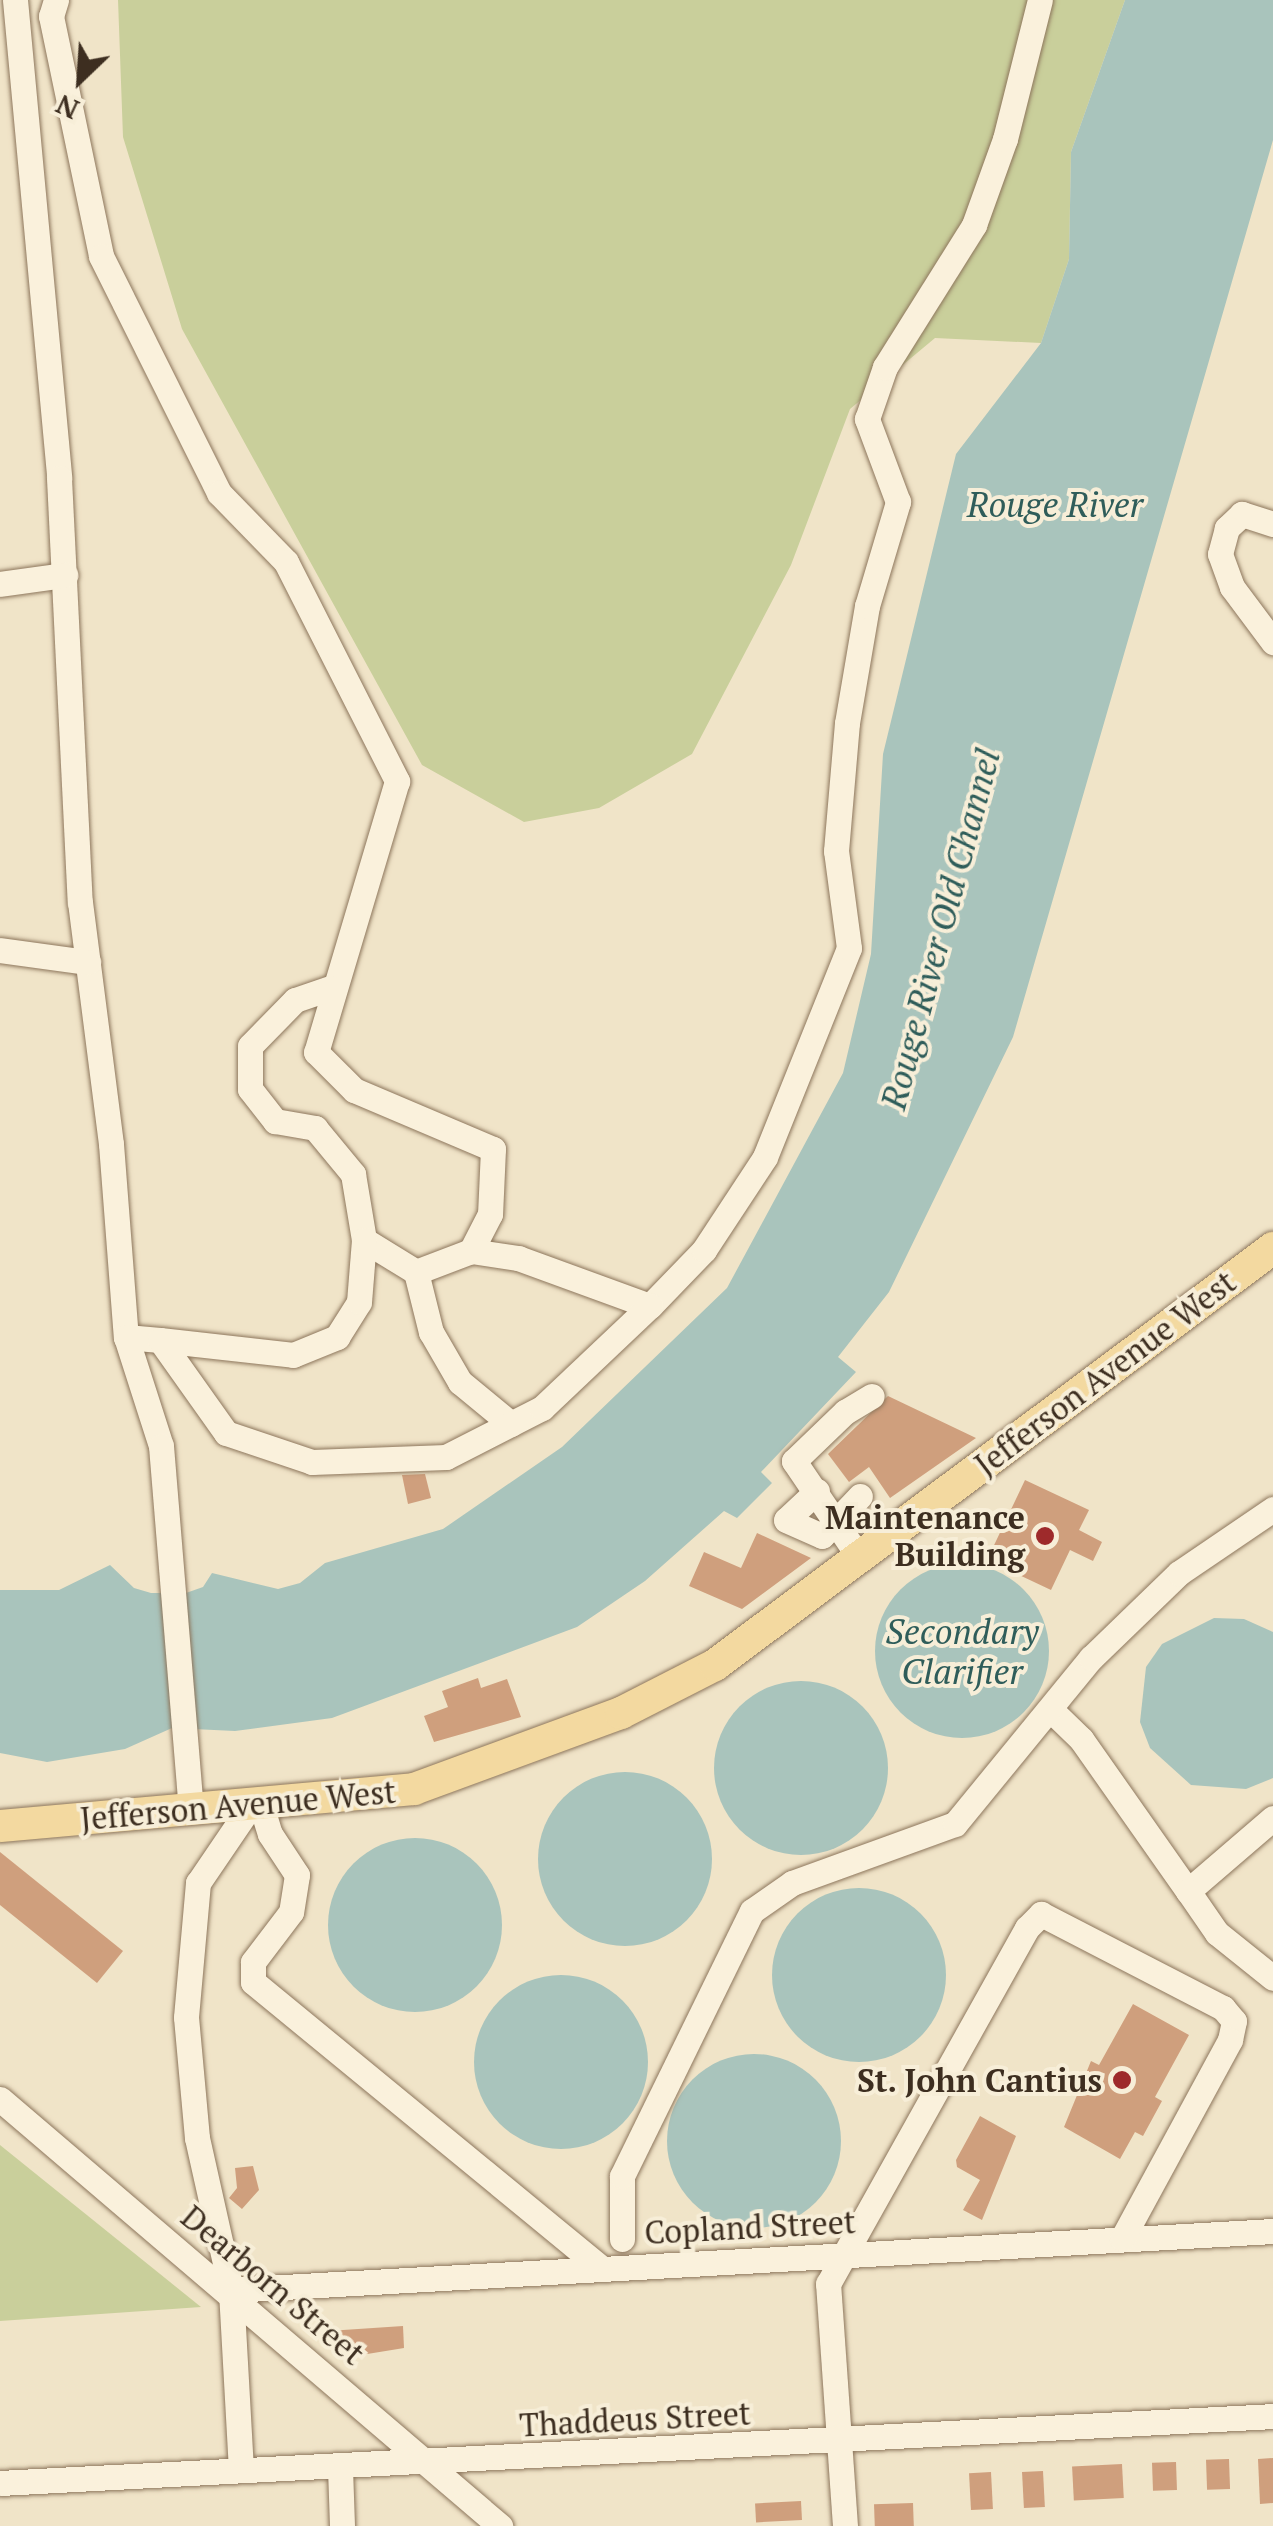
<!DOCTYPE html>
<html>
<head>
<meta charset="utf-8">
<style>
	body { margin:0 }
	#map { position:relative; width:1273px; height:2526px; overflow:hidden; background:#f0e4c8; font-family:"PT Serif",serif }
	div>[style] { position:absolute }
	.green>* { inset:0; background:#c9cf9b }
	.water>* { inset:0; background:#a9c4bc }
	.round { border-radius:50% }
	.building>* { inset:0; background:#cf9f7d; transform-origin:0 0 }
	.roads { filter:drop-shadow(0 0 2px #8d765c) drop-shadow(0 0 2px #8d765c) }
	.minor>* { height:25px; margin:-12.5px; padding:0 12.5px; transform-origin:12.5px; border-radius:12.5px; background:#faf1dc }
	.major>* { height:32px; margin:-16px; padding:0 16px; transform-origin:16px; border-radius:16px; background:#f3d9a0 }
	.dots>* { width:28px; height:28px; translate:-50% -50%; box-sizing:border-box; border:5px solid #f7eed8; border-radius:50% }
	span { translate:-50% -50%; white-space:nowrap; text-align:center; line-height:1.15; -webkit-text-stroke:8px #f7eed8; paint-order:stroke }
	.street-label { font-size:32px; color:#3d2e20 }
	.poi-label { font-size:32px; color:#3d2e20; font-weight:700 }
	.right { translate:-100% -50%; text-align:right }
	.water-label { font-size:35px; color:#2f5d5a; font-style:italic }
	.north { position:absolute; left:30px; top:30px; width:100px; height:100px; -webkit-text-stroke:8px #f7eed8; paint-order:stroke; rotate:205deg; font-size:28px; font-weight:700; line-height:40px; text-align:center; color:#3d2e20 }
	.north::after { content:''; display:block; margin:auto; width:35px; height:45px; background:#3d2e20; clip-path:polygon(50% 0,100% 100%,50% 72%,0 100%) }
</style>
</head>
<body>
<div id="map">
	<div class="green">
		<i style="clip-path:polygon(118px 0,1125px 0,1071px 152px,1069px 259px,1041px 343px,935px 338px,850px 409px,791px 565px,692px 754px,599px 808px,524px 822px,422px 765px,182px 329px,123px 137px)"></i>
		<i style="clip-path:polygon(0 2145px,201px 2307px,0 2321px)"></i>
	</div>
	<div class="water">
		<i style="clip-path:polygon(1125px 0,1273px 0,1273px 140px,1013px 1037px,889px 1292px,838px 1357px,856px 1372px,761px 1472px,772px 1483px,737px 1518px,724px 1511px,645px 1581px,577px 1627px,332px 1718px,235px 1731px,172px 1728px,125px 1749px,47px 1762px,0 1753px,0 1590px,59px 1590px,110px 1565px,134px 1588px,151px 1593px,186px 1593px,203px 1587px,212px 1573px,278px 1589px,300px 1583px,325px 1563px,443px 1529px,562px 1447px,727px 1288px,843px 1073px,871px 954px,883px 754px,956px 454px,1041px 343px,1069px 259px,1071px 152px)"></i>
		<i class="round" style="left:875px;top:1564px;width:174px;height:174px"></i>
		<i style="clip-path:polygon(1214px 1618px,1244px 1619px,1273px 1632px,1273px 1778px,1246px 1789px,1191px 1785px,1150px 1748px,1140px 1722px,1146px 1667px,1162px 1644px)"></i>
		<i class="round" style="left:714px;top:1681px;width:174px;height:174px"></i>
		<i class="round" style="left:538px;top:1772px;width:174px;height:174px"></i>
		<i class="round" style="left:328px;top:1838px;width:174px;height:174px"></i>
		<i class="round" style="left:772px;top:1888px;width:174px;height:174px"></i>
		<i class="round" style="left:474px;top:1975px;width:174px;height:174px"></i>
		<i class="round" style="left:667px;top:2054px;width:174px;height:174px"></i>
	</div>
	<div class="building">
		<i style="clip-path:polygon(888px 1396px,976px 1438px,890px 1498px,869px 1467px,849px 1482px,828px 1454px)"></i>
		<i style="clip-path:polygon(425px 1474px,431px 1498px,408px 1504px,402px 1475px)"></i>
		<i style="clip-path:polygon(1025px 1480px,1089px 1510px,1079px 1530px,1102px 1542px,1093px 1561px,1070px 1550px,1051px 1590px,987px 1560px)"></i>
		<i style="clip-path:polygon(757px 1533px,811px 1558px,742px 1609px,689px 1586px,704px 1552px,741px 1568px)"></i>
		<i style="clip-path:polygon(478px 1678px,481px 1688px,507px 1679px,521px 1717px,434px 1742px,424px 1716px,448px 1707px,442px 1691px)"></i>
		<i style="clip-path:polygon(0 1852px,123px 1951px,97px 1983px,0 1905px)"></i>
		<i style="clip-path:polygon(1133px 2004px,1189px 2035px,1155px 2097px,1162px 2101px,1143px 2136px,1135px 2132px,1120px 2159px,1064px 2127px,1091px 2061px,1099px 2065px)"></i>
		<i style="clip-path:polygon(980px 2116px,1016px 2136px,982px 2220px,963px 2210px,980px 2180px,957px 2167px,956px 2160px)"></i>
		<i style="clip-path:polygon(253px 2166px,259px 2190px,242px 2209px,229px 2198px,237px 2188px,235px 2168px)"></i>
		<i style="clip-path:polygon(403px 2326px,404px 2348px,355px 2356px,328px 2331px)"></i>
		<i style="clip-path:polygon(1273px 2458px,1273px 2503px,1260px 2504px,1258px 2459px)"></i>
		<i style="left:1229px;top:2459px;width:30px;height:23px;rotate:88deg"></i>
		<i style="left:1176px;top:2462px;width:28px;height:24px;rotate:88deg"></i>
		<i style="left:1122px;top:2464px;width:34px;height:50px;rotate:87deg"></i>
		<i style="left:1043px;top:2471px;width:36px;height:21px;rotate:87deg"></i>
		<i style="left:991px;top:2472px;width:37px;height:22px;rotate:87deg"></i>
		<i style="left:801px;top:2501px;width:19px;height:46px;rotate:87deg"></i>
		<i style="left:913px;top:2503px;width:23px;height:39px;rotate:88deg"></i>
	</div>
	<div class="roads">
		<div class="minor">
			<i style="left:15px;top:0;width:480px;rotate:84.7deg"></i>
			<i style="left:59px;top:478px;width:425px;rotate:87.2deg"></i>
			<i style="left:80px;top:902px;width:244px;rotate:82.7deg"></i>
			<i style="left:111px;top:1144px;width:194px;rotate:85.6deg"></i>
			<i style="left:126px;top:1337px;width:114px;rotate:72.2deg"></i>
			<i style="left:161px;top:1446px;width:366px;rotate:85.3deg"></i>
			<i style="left:56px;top:0;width:17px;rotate:107deg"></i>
			<i style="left:51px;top:16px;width:245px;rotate:78.2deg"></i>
			<i style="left:101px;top:256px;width:265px;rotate:63.5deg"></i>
			<i style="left:219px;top:493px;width:96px;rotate:45.8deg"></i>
			<i style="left:286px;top:562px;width:246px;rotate:63.1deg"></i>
			<i style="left:397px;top:781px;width:283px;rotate:106.6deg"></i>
			<i style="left:316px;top:1052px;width:54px;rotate:45deg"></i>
			<i style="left:354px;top:1090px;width:151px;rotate:23deg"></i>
			<i style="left:493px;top:1149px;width:65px;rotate:92.6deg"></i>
			<i style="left:490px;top:1214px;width:42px;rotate:117.2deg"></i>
			<i style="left:471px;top:1251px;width:48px;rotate:8.5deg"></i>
			<i style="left:518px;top:1258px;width:140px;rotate:20deg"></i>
			<i style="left:650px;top:1306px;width:78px;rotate:-46deg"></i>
			<i style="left:704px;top:1250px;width:111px;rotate:-56.7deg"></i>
			<i style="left:765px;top:1157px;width:225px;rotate:-68.1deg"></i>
			<i style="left:849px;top:948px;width:98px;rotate:-97.6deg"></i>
			<i style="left:836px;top:851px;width:128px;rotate:-85.1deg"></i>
			<i style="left:847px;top:723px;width:119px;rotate:-80.3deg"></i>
			<i style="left:867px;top:606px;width:109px;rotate:-73.4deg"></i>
			<i style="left:898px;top:502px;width:89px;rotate:-110.5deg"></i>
			<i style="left:867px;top:419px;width:55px;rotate:-70.9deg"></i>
			<i style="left:885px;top:367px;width:168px;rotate:-57.9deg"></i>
			<i style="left:974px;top:225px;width:91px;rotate:-70.2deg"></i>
			<i style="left:1005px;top:139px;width:143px;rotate:-75.9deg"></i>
			<i style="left:1273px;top:524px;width:33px;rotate:-162deg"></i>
			<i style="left:1242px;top:514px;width:21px;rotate:137deg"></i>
			<i style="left:1227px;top:528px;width:27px;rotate:105deg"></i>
			<i style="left:1220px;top:554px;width:35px;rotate:70deg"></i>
			<i style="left:1232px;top:587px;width:69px;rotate:53.3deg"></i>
			<i style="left:0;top:584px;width:66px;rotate:-7.9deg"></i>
			<i style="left:0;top:950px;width:89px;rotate:7.8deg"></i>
			<i style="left:330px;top:988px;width:37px;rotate:161deg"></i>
			<i style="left:295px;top:1000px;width:64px;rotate:134.4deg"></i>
			<i style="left:250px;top:1046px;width:43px;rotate:90deg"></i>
			<i style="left:250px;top:1089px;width:41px;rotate:52deg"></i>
			<i style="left:275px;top:1121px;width:41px;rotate:9.9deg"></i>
			<i style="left:315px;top:1128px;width:60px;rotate:50.4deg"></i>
			<i style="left:353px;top:1174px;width:67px;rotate:80.5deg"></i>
			<i style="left:364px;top:1240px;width:61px;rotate:31.6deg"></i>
			<i style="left:416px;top:1272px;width:59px;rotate:-20.9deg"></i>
			<i style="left:416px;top:1272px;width:62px;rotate:76deg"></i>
			<i style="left:431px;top:1332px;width:58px;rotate:59.9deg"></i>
			<i style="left:460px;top:1382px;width:66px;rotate:39.5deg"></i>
			<i style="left:126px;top:1337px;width:34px;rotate:5deg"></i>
			<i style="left:160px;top:1340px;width:114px;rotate:54.6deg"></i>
			<i style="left:226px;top:1433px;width:91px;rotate:18.6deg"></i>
			<i style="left:312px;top:1462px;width:134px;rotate:-2.1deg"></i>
			<i style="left:446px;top:1457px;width:108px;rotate:-27deg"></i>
			<i style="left:542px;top:1408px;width:149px;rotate:-43.4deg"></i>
			<i style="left:160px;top:1340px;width:134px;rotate:6.4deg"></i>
			<i style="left:293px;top:1355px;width:48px;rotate:-22.2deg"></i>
			<i style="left:337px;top:1337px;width:41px;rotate:-57.8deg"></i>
			<i style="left:359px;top:1302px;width:62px;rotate:-85.4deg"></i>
			<i style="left:817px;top:1491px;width:42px;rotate:136.9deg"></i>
			<i style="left:786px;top:1520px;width:39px;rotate:24deg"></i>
			<i style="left:822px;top:1536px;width:55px;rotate:-46.5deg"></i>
			<i style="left:859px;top:1557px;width:116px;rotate:-124.1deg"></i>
			<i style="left:794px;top:1461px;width:71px;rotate:-43.9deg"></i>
			<i style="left:845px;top:1412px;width:31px;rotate:-31deg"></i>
			<i style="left:1051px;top:1710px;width:42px;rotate:44deg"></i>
			<i style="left:1081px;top:1739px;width:186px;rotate:54.9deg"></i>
			<i style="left:1188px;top:1891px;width:112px;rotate:-40.7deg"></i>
			<i style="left:261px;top:1805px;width:30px;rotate:73deg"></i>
			<i style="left:270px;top:1834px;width:49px;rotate:56.6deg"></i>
			<i style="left:297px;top:1875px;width:37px;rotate:99deg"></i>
			<i style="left:291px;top:1912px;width:63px;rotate:127.2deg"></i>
			<i style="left:253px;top:1962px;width:20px;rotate:90deg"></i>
			<i style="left:253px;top:1982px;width:449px;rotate:39.4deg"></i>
			<i style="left:1188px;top:1891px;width:51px;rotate:55.4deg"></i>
			<i style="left:1217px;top:1933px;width:72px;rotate:38.8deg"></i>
			<i style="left:0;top:2099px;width:658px;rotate:40.5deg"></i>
			<i style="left:622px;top:2239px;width:63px;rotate:-90deg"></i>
			<i style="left:622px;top:2176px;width:295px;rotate:-63.9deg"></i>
			<i style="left:752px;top:1911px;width:49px;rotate:-35deg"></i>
			<i style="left:792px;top:1883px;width:173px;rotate:-19.9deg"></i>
			<i style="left:955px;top:1824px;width:215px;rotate:-50.7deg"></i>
			<i style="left:1091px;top:1658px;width:122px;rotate:-44deg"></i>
			<i style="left:1179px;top:1573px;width:114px;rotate:-34.2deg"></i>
			<i style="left:231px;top:2290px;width:1044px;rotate:-3.24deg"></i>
			<i style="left:340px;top:2468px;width:58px;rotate:88deg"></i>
			<i style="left:241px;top:2470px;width:180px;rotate:-93.2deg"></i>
			<i style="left:231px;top:2290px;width:156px;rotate:-102.6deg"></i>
			<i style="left:197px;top:2138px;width:121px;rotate:-95.2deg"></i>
			<i style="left:186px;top:2017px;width:135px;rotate:-84.9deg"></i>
			<i style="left:198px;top:1883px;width:94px;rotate:-55.8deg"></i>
			<i style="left:0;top:2483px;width:1275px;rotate:-3.01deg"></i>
			<i style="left:845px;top:2526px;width:243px;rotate:-94deg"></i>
			<i style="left:828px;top:2284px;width:408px;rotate:-60.8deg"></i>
			<i style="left:1027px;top:1928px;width:20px;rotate:-45deg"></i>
			<i style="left:1041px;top:1914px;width:205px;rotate:27.3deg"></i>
			<i style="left:1223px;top:2008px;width:17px;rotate:50deg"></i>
			<i style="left:1234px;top:2021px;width:19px;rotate:102deg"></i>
			<i style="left:1230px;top:2040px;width:226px;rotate:118.5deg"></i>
		</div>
		<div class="major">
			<i style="left:0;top:1826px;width:416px;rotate:-5.1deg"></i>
			<i style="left:414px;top:1789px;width:221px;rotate:-20.2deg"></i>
			<i style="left:621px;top:1713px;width:106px;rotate:-27.1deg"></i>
			<i style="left:715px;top:1665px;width:697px;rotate:-36.77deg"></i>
		</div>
	</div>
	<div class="dots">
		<i style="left:1045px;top:1536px;background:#9e2a2b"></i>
		<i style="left:1122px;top:2080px;background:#9e2a2b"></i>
	</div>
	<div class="street-label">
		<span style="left:1105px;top:1373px;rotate:-37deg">Jefferson Avenue West</span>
		<span style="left:238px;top:1805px;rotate:-5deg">Jefferson Avenue West</span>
		<span style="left:750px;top:2227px;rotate:-3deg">Copland Street</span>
		<span style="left:273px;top:2285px;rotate:40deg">Dearborn Street</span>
		<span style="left:635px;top:2419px;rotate:-3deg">Thaddeus Street</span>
	</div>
	<div class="poi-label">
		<span class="right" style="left:1025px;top:1536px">Maintenance<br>Building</span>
		<span class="right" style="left:1102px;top:2080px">St. John Cantius</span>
	</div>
	<div class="water-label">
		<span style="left:1055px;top:504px">Rouge River</span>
		<span style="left:940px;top:929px;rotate:-75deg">Rouge River Old Channel</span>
		<span style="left:962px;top:1651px">Secondary<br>Clarifier</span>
	</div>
	<div class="north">N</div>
</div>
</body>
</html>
